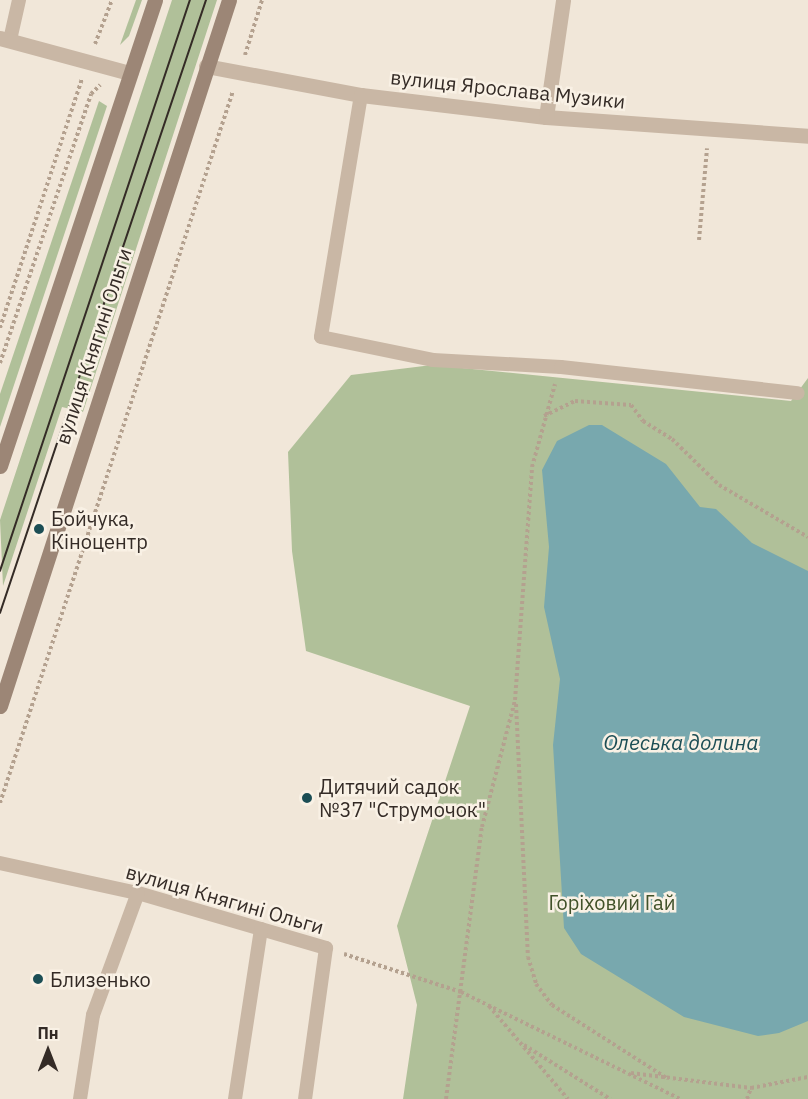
<!DOCTYPE html>
<html>
<head>
<meta charset="utf-8">
<style>
	body { margin:0 }
	#map { position:relative; width:808px; height:1099px; overflow:hidden; background:#f1e7d9; font-family:"IBM Plex Sans",sans-serif }
	div>[style] { position:absolute }
	.green>* { inset:0; background:#b0c099 }
	.water>* { inset:0; background:#78a8ae }
	.path>* { height:4px; margin-top:-2px; transform-origin:0; background:repeating-linear-gradient(90deg,#b4a18f 0 3px,transparent 0 6px) }
	.service>* { height:14px; margin:-7px; padding:0 7px; transform-origin:7px; border-radius:7px; background:#c9b7a5 }
	.minor>* { height:15px; margin:-7.5px; padding:0 7.5px; transform-origin:7.5px; border-radius:7.5px; background:#c9b7a5 }
	.secondary>* { height:15px; margin:-7.5px; padding:0 7.5px; transform-origin:7.5px; border-radius:7.5px; background:#9c8676 }
	.tram>* { height:1.5px; margin:-0.75px; padding:0 0.75px; transform-origin:0.75px; border-radius:0.75px; background:#342b26 }
	.dots>* { width:16px; height:16px; translate:-50% -50%; box-sizing:border-box; border:3px solid #f9f1e5; border-radius:50% }
	span { translate:-50% -50%; white-space:nowrap; text-align:center; line-height:1.15; -webkit-text-stroke:5px #f9f1e5; paint-order:stroke }
	.street-label { font-size:20px; color:#342b26 }
	.poi-label { font-size:20px; color:#342b26 }
	.left { translate:0 -50%; text-align:left }
	.park-label { font-size:20px; color:#41522a }
	.water-label { font-size:21px; color:#1c4e55; font-style:italic }
	.north { position:absolute; left:18px; top:1021px; width:60px; height:60px; -webkit-text-stroke:4px #f9f1e5; paint-order:stroke; rotate:0deg; font-size:16px; font-weight:700; line-height:24px; text-align:center; color:#342b26 }
	.north::after { content:''; display:block; margin:auto; width:21px; height:27px; background:#342b26; clip-path:polygon(50% 0,100% 100%,50% 72%,0 100%) }
</style>
</head>
<body>
<div id="map">
	<div class="green">
		<i style="clip-path:polygon(136px 0,142px 0,129px 36px,120px 45px)"></i>
		<i style="clip-path:polygon(172px 0,217px 0,83px 412px,62px 407px,3px 586px,0 520px)"></i>
		<i style="clip-path:polygon(99px 101px,107px 106px,0 427px,0 394px)"></i>
		<i style="clip-path:polygon(432px 365px,791px 401px,808px 378px,808px 1099px,403px 1099px,417px 1005px,397px 926px,470px 706px,306px 651px,292px 551px,288px 452px,351px 375px)"></i>
	</div>
	<div class="water">
		<i style="clip-path:polygon(589px 425px,602px 425px,666px 464px,700px 507px,716px 509px,752px 543px,808px 571px,808px 1021px,779px 1033px,758px 1036px,684px 1017px,581px 954px,564px 928px,553px 745px,560px 679px,544px 607px,549px 547px,542px 470px,557px 441px)"></i>
	</div>
	<div class="path">
		<i style="left:95px;top:44px;width:47px;rotate:-68.9deg"></i>
		<i style="left:245px;top:55px;width:58px;rotate:-72.8deg"></i>
		<i style="left:699px;top:240px;width:92px;rotate:-85deg"></i>
		<i style="left:0;top:328px;width:262px;rotate:-71.8deg"></i>
		<i style="left:0;top:363px;width:284px;rotate:-71.3deg"></i>
		<i style="left:91px;top:94px;width:13px;rotate:-45deg"></i>
		<i style="left:544px;top:416px;width:34px;rotate:-26deg"></i>
		<i style="left:575px;top:401px;width:56px;rotate:4.1deg"></i>
		<i style="left:631px;top:405px;width:20px;rotate:53deg"></i>
		<i style="left:643px;top:421px;width:34px;rotate:32deg"></i>
		<i style="left:672px;top:439px;width:66px;rotate:44.4deg"></i>
		<i style="left:719px;top:485px;width:103px;rotate:30.3deg"></i>
		<i style="left:516px;top:704px;width:253px;rotate:87.3deg"></i>
		<i style="left:528px;top:957px;width:28px;rotate:73deg"></i>
		<i style="left:536px;top:984px;width:26px;rotate:53deg"></i>
		<i style="left:552px;top:1005px;width:138px;rotate:32.5deg"></i>
		<i style="left:0;top:803px;width:749px;rotate:-71.88deg"></i>
		<i style="left:344px;top:954px;width:123px;rotate:18deg"></i>
		<i style="left:461px;top:992px;width:244px;rotate:26deg"></i>
		<i style="left:489px;top:1006px;width:122px;rotate:49.7deg"></i>
		<i style="left:524px;top:1045px;width:102px;rotate:32.1deg"></i>
		<i style="left:631px;top:1073px;width:121px;rotate:7.1deg"></i>
		<i style="left:751px;top:1088px;width:58px;rotate:-10.9deg"></i>
		<i style="left:446px;top:1099px;width:274px;rotate:-82.5deg"></i>
		<i style="left:482px;top:827px;width:131px;rotate:-75.4deg"></i>
		<i style="left:515px;top:700px;width:234px;rotate:-85.8deg"></i>
		<i style="left:532px;top:467px;width:86px;rotate:-74.5deg"></i>
		<i style="left:747px;top:1099px;width:12px;rotate:-70deg"></i>
	</div>
	<div class="service">
		<i style="left:10px;top:40px;width:41px;rotate:-77.3deg"></i>
		<i style="left:361px;top:95px;width:245px;rotate:99.4deg"></i>
		<i style="left:321px;top:337px;width:114px;rotate:11.6deg"></i>
		<i style="left:433px;top:360px;width:128px;rotate:3.1deg"></i>
		<i style="left:561px;top:367px;width:238px;rotate:6.3deg"></i>
		<i style="left:0;top:863px;width:141px;rotate:12.3deg"></i>
		<i style="left:138px;top:893px;width:196px;rotate:16.3deg"></i>
		<i style="left:326px;top:948px;width:152px;rotate:97.9deg"></i>
		<i style="left:80px;top:1099px;width:85px;rotate:-81.2deg"></i>
		<i style="left:93px;top:1015px;width:130px;rotate:-69.8deg"></i>
		<i style="left:235px;top:1099px;width:172px;rotate:-81.3deg"></i>
	</div>
	<div class="minor">
		<i style="left:0;top:38px;width:135px;rotate:15.1deg"></i>
		<i style="left:206px;top:66px;width:158px;rotate:10.6deg"></i>
		<i style="left:361px;top:95px;width:186px;rotate:6.8deg"></i>
		<i style="left:546px;top:117px;width:263px;rotate:4.1deg"></i>
		<i style="left:546px;top:117px;width:118px;rotate:-81.7deg"></i>
	</div>
	<div class="secondary">
		<i style="left:0;top:466px;width:491px;rotate:-71.6deg"></i>
		<i style="left:0;top:706px;width:742px;rotate:-72.03deg"></i>
	</div>
	<div class="tram">
		<i style="left:0;top:571px;width:602px;rotate:-71.6deg"></i>
		<i style="left:0;top:613px;width:647px;rotate:-71.42deg"></i>
	</div>
	<div class="dots">
		<i style="left:39px;top:529px;background:#1c4e55"></i>
		<i style="left:307px;top:798px;background:#1c4e55"></i>
		<i style="left:38px;top:979px;background:#1c4e55"></i>
	</div>
	<div class="street-label">
		<span style="left:508px;top:89px;rotate:6deg">вулиця Ярослава Музики</span>
		<span style="left:93px;top:346px;rotate:-72deg">вулиця Княгині Ольги</span>
		<span style="left:225px;top:899px;rotate:16deg">вулиця Княгині Ольги</span>
	</div>
	<div class="poi-label">
		<span class="left" style="left:51px;top:530px">Бойчука,<br>Кіноцентр</span>
		<span class="left" style="left:319px;top:798px">Дитячий садок<br>№37 "Струмочок"</span>
		<span class="left" style="left:50px;top:979px">Близенько</span>
	</div>
	<div class="park-label">
		<span style="left:612px;top:902px">Горіховий Гай</span>
	</div>
	<div class="water-label">
		<span style="left:681px;top:742px">Олеська долина</span>
	</div>
	<div class="north">Пн</div>
</div>
</body>
</html>
